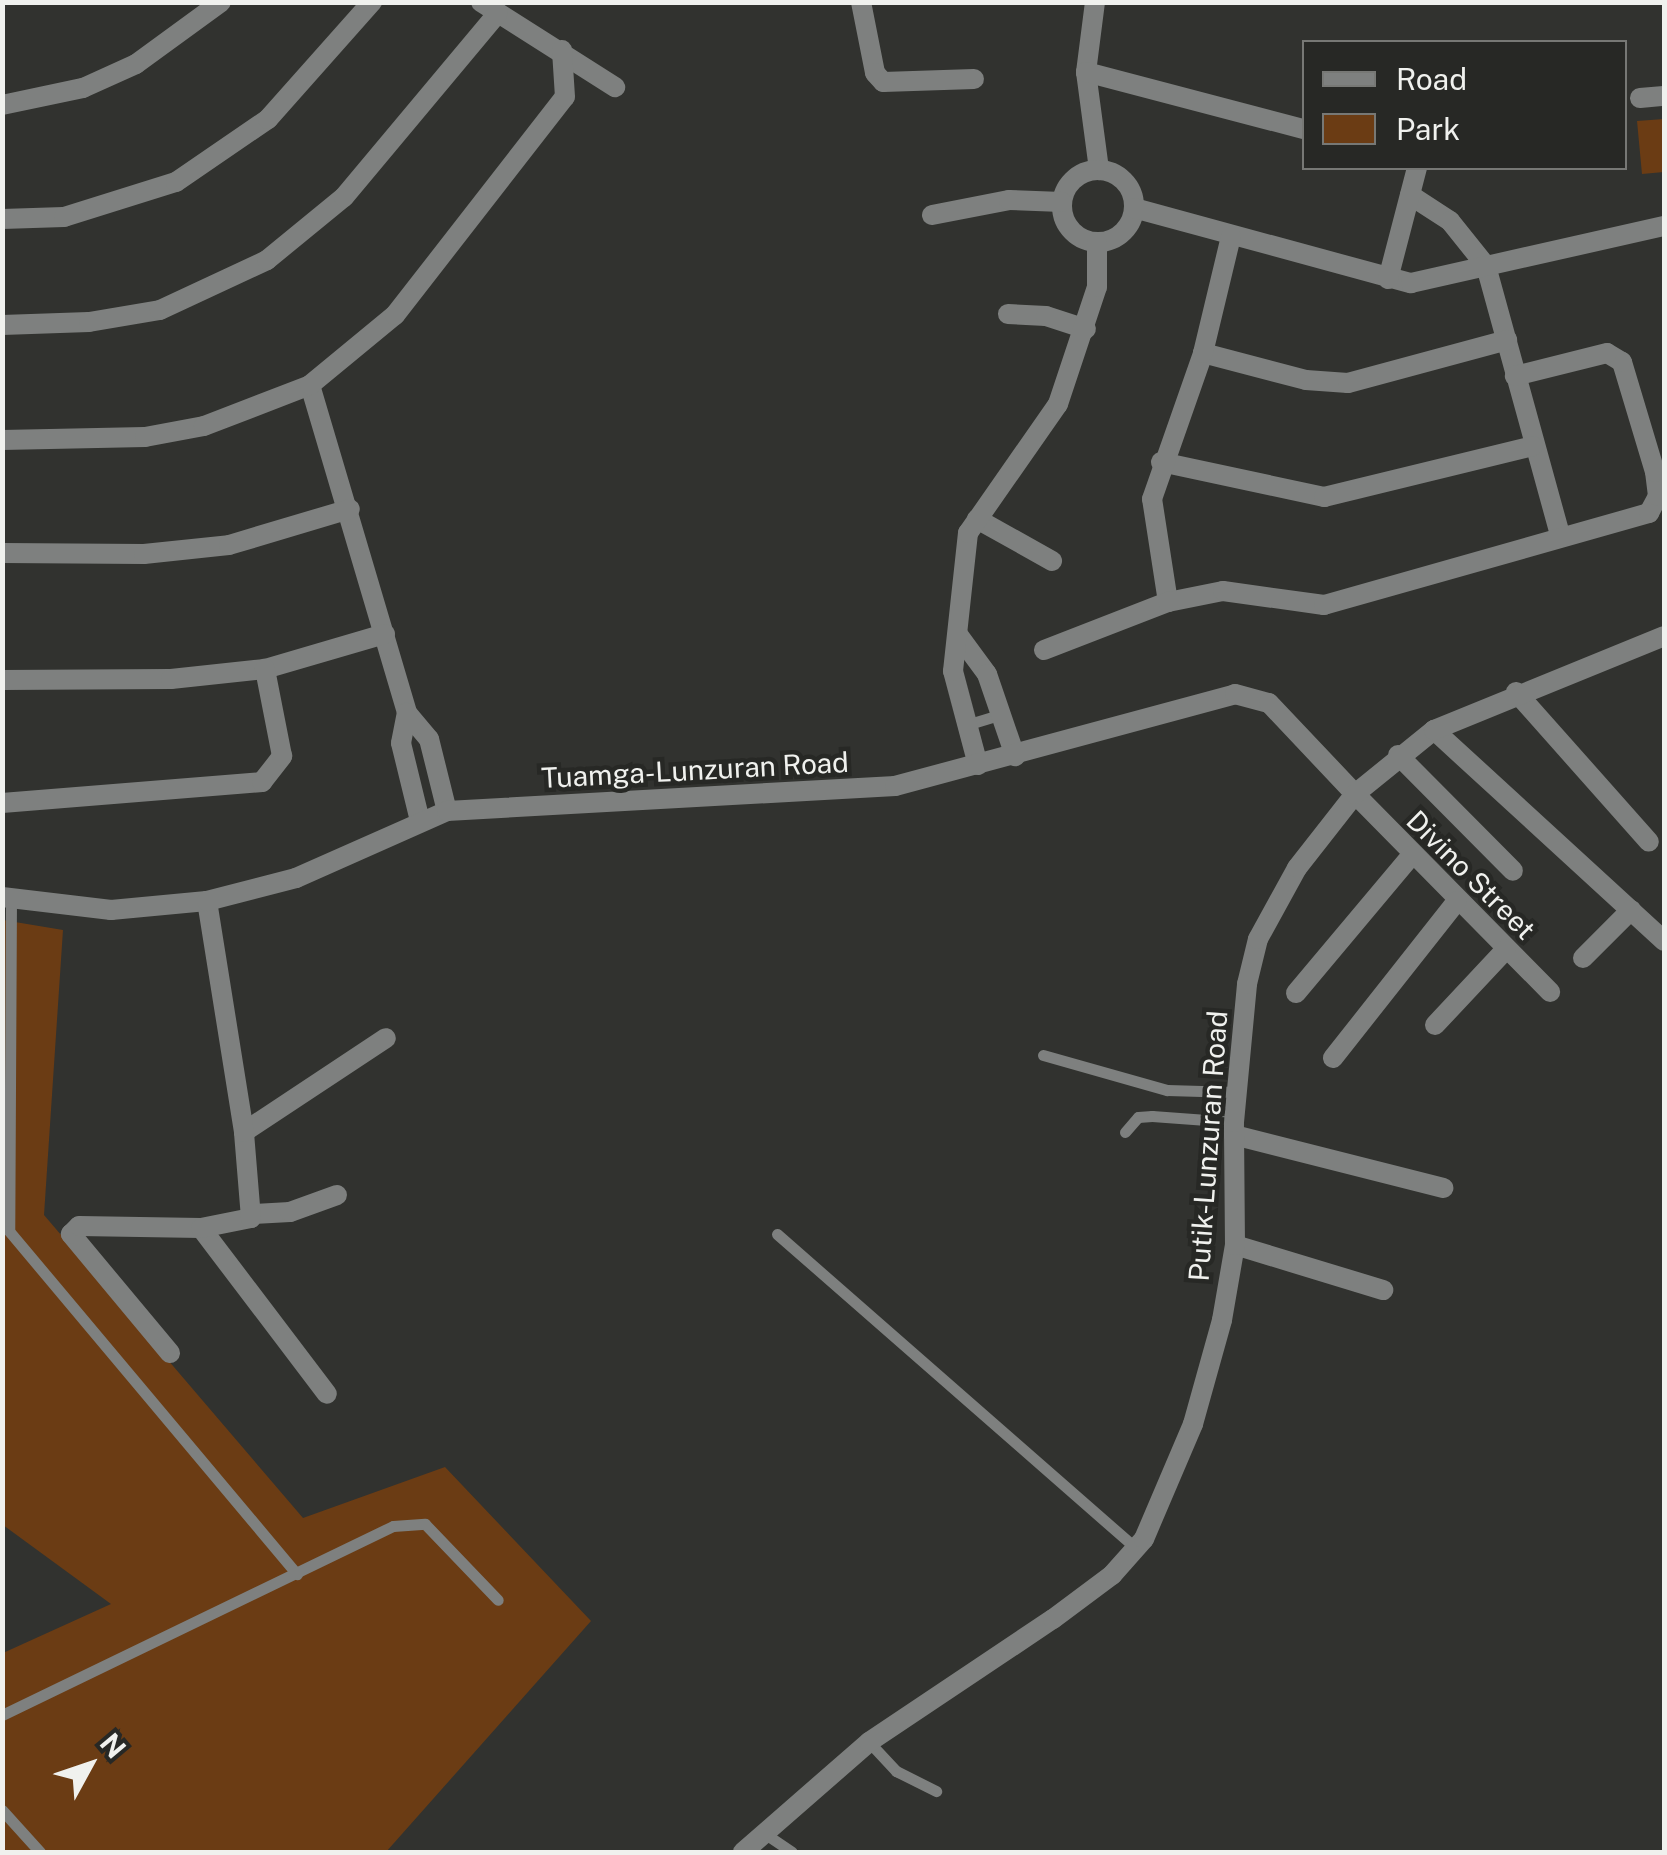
<!DOCTYPE html>
<html>
<head>
<meta charset="utf-8">
<style>
	body { margin:0 }
	#map { position:relative; width:1667px; height:1855px; overflow:hidden; background:#31322f; font-family:"Public Sans",sans-serif }
	div>[style] { position:absolute }
	.green>* { inset:0; background:#6b3c14 }
	.service>* { height:11px; margin:-5.5px; padding:0 5.5px; transform-origin:5.5px; border-radius:5.5px; background:#7e807f }
	.minor>* { height:20px; margin:-10px; padding:0 10px; transform-origin:10px; border-radius:10px; background:#7e807f }
	.minor>.ring { margin:-10px; padding:0; box-sizing:content-box; background:none; border:20px solid #7e807f; border-radius:50% }
	.tertiary>* { height:20px; margin:-10px; padding:0 10px; transform-origin:10px; border-radius:10px; background:#7e807f }
	span { translate:-50% -50%; white-space:nowrap; text-align:center; line-height:1.15; -webkit-text-stroke:9px #272825; paint-order:stroke }
	.street-label { font-size:28px; color:#f0f1ee }
	.frame { position:absolute; inset:0; border:5px solid #f0f1ee; pointer-events:none }
	.legend { position:absolute; left:1302px; top:40px; width:325px; height:130px; box-sizing:border-box; background:#272825; border:2px solid #777875; margin:0; padding:12px 18px; list-style:none; font-size:30px; color:#f0f1ee }
	.legend li { display:flex; align-items:center; gap:20px; height:50px }
	.legend b { width:50px; border:2px solid #777875 }
	.north { position:absolute; left:40px; top:1715px; width:100px; height:100px; -webkit-text-stroke:8px #272825; paint-order:stroke; rotate:50deg; font-size:28px; font-weight:700; line-height:40px; text-align:center; color:#f0f1ee }
	.north::after { content:''; display:block; margin:auto; width:35px; height:45px; background:#f0f1ee; clip-path:polygon(50% 0,100% 100%,50% 72%,0 100%) }
</style>
</head>
<body>
<div id="map">
	<div class="green">
		<i style="clip-path:polygon(1664px 119px,1664px 172px,1642px 174px,1637px 121px)"></i>
		<i style="clip-path:polygon(3px 920px,63px 930px,44px 1215px,303px 1518px,445px 1467px,591px 1621px,386px 1852px,3px 1852px,3px 1653px,111px 1604px,3px 1525px)"></i>
	</div>
	<div class="service">
		<i style="left:966px;top:725px;width:37px;rotate:-17deg"></i>
		<i style="left:11px;top:898px;width:333px;rotate:90.3deg"></i>
		<i style="left:9px;top:1231px;width:448px;rotate:50deg"></i>
		<i style="left:1043px;top:1055px;width:129px;rotate:15.8deg"></i>
		<i style="left:1167px;top:1090px;width:69px;rotate:1.7deg"></i>
		<i style="left:1125px;top:1132px;width:20px;rotate:-49deg"></i>
		<i style="left:1138px;top:1117px;width:14px;rotate:-4deg"></i>
		<i style="left:1152px;top:1116px;width:82px;rotate:4.2deg"></i>
		<i style="left:777px;top:1234px;width:477px;rotate:41.2deg"></i>
		<i style="left:2px;top:1715px;width:434px;rotate:-25.8deg"></i>
		<i style="left:393px;top:1526px;width:32px;rotate:-4deg"></i>
		<i style="left:425px;top:1524px;width:105px;rotate:46.2deg"></i>
		<i style="left:869px;top:1742px;width:40px;rotate:47deg"></i>
		<i style="left:896px;top:1771px;width:45px;rotate:26.6deg"></i>
		<i style="left:2px;top:1810px;width:57px;rotate:47.9deg"></i>
		<i style="left:761px;top:1831px;width:37px;rotate:34deg"></i>
	</div>
	<div class="minor">
		<i style="left:481px;top:2px;width:159px;rotate:32.4deg"></i>
		<i style="left:861px;top:2px;width:72px;rotate:78.8deg"></i>
		<i style="left:875px;top:73px;width:12px;rotate:48deg"></i>
		<i style="left:883px;top:82px;width:91px;rotate:-1.9deg"></i>
		<i style="left:1095px;top:2px;width:71px;rotate:97.3deg"></i>
		<i style="left:1086px;top:72px;width:99px;rotate:82.4deg"></i>
		<i style="left:1086px;top:72px;width:225px;rotate:14.7deg"></i>
		<i style="left:1640px;top:98px;width:24px;rotate:-5deg"></i>
		<i style="left:2px;top:105px;width:83px;rotate:-11.9deg"></i>
		<i style="left:83px;top:88px;width:58px;rotate:-24.4deg"></i>
		<i style="left:136px;top:64px;width:105px;rotate:-36.1deg"></i>
		<i class="ring" style="left:1062px;top:170px;width:52px;height:52px"></i>
		<i style="left:1410px;top:195px;width:48px;rotate:33deg"></i>
		<i style="left:1450px;top:221px;width:58px;rotate:51.3deg"></i>
		<i style="left:1486px;top:266px;width:279px;rotate:74.6deg"></i>
		<i style="left:1134px;top:208px;width:287px;rotate:15.2deg"></i>
		<i style="left:1411px;top:283px;width:259px;rotate:-12.7deg"></i>
		<i style="left:932px;top:215px;width:78px;rotate:-11deg"></i>
		<i style="left:1009px;top:200px;width:53px;rotate:2.2deg"></i>
		<i style="left:2px;top:219px;width:62px;rotate:-1.8deg"></i>
		<i style="left:64px;top:217px;width:117px;rotate:-17.4deg"></i>
		<i style="left:176px;top:182px;width:112px;rotate:-34.4deg"></i>
		<i style="left:268px;top:119px;width:157px;rotate:-48.4deg"></i>
		<i style="left:1388px;top:279px;width:115px;rotate:-75.4deg"></i>
		<i style="left:1008px;top:314px;width:38px;rotate:3deg"></i>
		<i style="left:1046px;top:316px;width:42px;rotate:18deg"></i>
		<i style="left:2px;top:325px;width:87px;rotate:-2deg"></i>
		<i style="left:89px;top:322px;width:72px;rotate:-9.6deg"></i>
		<i style="left:160px;top:310px;width:118px;rotate:-25deg"></i>
		<i style="left:267px;top:260px;width:99px;rotate:-39.3deg"></i>
		<i style="left:344px;top:197px;width:240px;rotate:-50.1deg"></i>
		<i style="left:1203px;top:353px;width:106px;rotate:14.7deg"></i>
		<i style="left:1306px;top:380px;width:42px;rotate:4.1deg"></i>
		<i style="left:1348px;top:383px;width:165px;rotate:-15.1deg"></i>
		<i style="left:310px;top:385px;width:342px;rotate:73.5deg"></i>
		<i style="left:2px;top:440px;width:143px;rotate:-1.2deg"></i>
		<i style="left:145px;top:437px;width:60px;rotate:-10.6deg"></i>
		<i style="left:204px;top:426px;width:114px;rotate:-21.1deg"></i>
		<i style="left:310px;top:385px;width:110px;rotate:-39.5deg"></i>
		<i style="left:395px;top:315px;width:276px;rotate:-52.1deg"></i>
		<i style="left:565px;top:97px;width:47px;rotate:-93.7deg"></i>
		<i style="left:1161px;top:462px;width:167px;rotate:12.1deg"></i>
		<i style="left:1324px;top:497px;width:215px;rotate:-13.7deg"></i>
		<i style="left:977px;top:519px;width:86px;rotate:29.2deg"></i>
		<i style="left:2px;top:553px;width:142px;rotate:0.4deg"></i>
		<i style="left:144px;top:554px;width:85px;rotate:-6deg"></i>
		<i style="left:229px;top:545px;width:126px;rotate:-16.6deg"></i>
		<i style="left:1168px;top:602px;width:104px;rotate:-98.8deg"></i>
		<i style="left:1152px;top:499px;width:155px;rotate:-70.7deg"></i>
		<i style="left:1203px;top:353px;width:120px;rotate:-76.5deg"></i>
		<i style="left:959px;top:636px;width:47px;rotate:53.6deg"></i>
		<i style="left:987px;top:674px;width:87px;rotate:71.1deg"></i>
		<i style="left:1044px;top:650px;width:133px;rotate:-21.2deg"></i>
		<i style="left:1168px;top:602px;width:56px;rotate:-11.3deg"></i>
		<i style="left:1223px;top:591px;width:102px;rotate:7.9deg"></i>
		<i style="left:1324px;top:605px;width:338px;rotate:-15.8deg"></i>
		<i style="left:1649px;top:513px;width:19px;rotate:-62deg"></i>
		<i style="left:1658px;top:496px;width:24px;rotate:-97deg"></i>
		<i style="left:1655px;top:472px;width:115px;rotate:-106.7deg"></i>
		<i style="left:1622px;top:362px;width:17px;rotate:-149deg"></i>
		<i style="left:1607px;top:353px;width:95px;rotate:166deg"></i>
		<i style="left:2px;top:680px;width:169px;rotate:-0.3deg"></i>
		<i style="left:171px;top:679px;width:95px;rotate:-6.1deg"></i>
		<i style="left:265px;top:669px;width:125px;rotate:-16.3deg"></i>
		<i style="left:1516px;top:692px;width:200px;rotate:48.4deg"></i>
		<i style="left:1434px;top:730px;width:312px;rotate:42.5deg"></i>
		<i style="left:1398px;top:755px;width:163px;rotate:45.2deg"></i>
		<i style="left:978px;top:765px;width:97px;rotate:-104.9deg"></i>
		<i style="left:953px;top:671px;width:139px;rotate:-83.8deg"></i>
		<i style="left:968px;top:533px;width:157px;rotate:-55.1deg"></i>
		<i style="left:1058px;top:404px;width:123px;rotate:-71.6deg"></i>
		<i style="left:1097px;top:287px;width:45px;rotate:-90deg"></i>
		<i style="left:1355px;top:794px;width:278px;rotate:45.4deg"></i>
		<i style="left:2px;top:803px;width:261px;rotate:-4.6deg"></i>
		<i style="left:262px;top:782px;width:33px;rotate:-52deg"></i>
		<i style="left:282px;top:756px;width:89px;rotate:-101.1deg"></i>
		<i style="left:420px;top:821px;width:80px;rotate:-103.7deg"></i>
		<i style="left:401px;top:743px;width:31px;rotate:-79deg"></i>
		<i style="left:407px;top:713px;width:34px;rotate:50deg"></i>
		<i style="left:429px;top:739px;width:74px;rotate:76deg"></i>
		<i style="left:1583px;top:958px;width:68px;rotate:-45deg"></i>
		<i style="left:1296px;top:993px;width:179px;rotate:-50deg"></i>
		<i style="left:1435px;top:1025px;width:104px;rotate:-46.9deg"></i>
		<i style="left:1333px;top:1058px;width:200px;rotate:-51.7deg"></i>
		<i style="left:244px;top:1132px;width:170px;rotate:-33.5deg"></i>
		<i style="left:1234px;top:1135px;width:216px;rotate:14.2deg"></i>
		<i style="left:252px;top:1214px;width:38px;rotate:-3deg"></i>
		<i style="left:290px;top:1212px;width:50px;rotate:-19.9deg"></i>
		<i style="left:201px;top:1228px;width:208px;rotate:52.8deg"></i>
		<i style="left:1235px;top:1245px;width:155px;rotate:16.9deg"></i>
		<i style="left:170px;top:1353px;width:155px;rotate:-129.8deg"></i>
		<i style="left:71px;top:1234px;width:11px;rotate:-45deg"></i>
		<i style="left:79px;top:1226px;width:122px;rotate:0.9deg"></i>
		<i style="left:201px;top:1228px;width:51px;rotate:-11.3deg"></i>
		<i style="left:251px;top:1218px;width:86px;rotate:-94.7deg"></i>
		<i style="left:244px;top:1132px;width:234px;rotate:-99.1deg"></i>
	</div>
	<div class="tertiary">
		<i style="left:2px;top:897px;width:110px;rotate:6.8deg"></i>
		<i style="left:111px;top:910px;width:96px;rotate:-5.4deg"></i>
		<i style="left:207px;top:901px;width:92px;rotate:-14.5deg"></i>
		<i style="left:296px;top:878px;width:165px;rotate:-23.9deg"></i>
		<i style="left:447px;top:811px;width:449px;rotate:-3.2deg"></i>
		<i style="left:895px;top:786px;width:352px;rotate:-15.1deg"></i>
		<i style="left:1235px;top:694px;width:35px;rotate:15deg"></i>
		<i style="left:1269px;top:703px;width:125px;rotate:46.6deg"></i>
		<i style="left:743px;top:1852px;width:167px;rotate:-41.1deg"></i>
		<i style="left:869px;top:1742px;width:221px;rotate:-33.8deg"></i>
		<i style="left:1053px;top:1619px;width:74px;rotate:-36.7deg"></i>
		<i style="left:1112px;top:1575px;width:48px;rotate:-48.4deg"></i>
		<i style="left:1144px;top:1539px;width:125px;rotate:-66.9deg"></i>
		<i style="left:1193px;top:1424px;width:108px;rotate:-74.4deg"></i>
		<i style="left:1222px;top:1320px;width:76px;rotate:-80.2deg"></i>
		<i style="left:1235px;top:1245px;width:123px;rotate:-90.5deg"></i>
		<i style="left:1234px;top:1122px;width:139px;rotate:-84.6deg"></i>
		<i style="left:1247px;top:984px;width:46px;rotate:-76.3deg"></i>
		<i style="left:1258px;top:939px;width:81px;rotate:-61.2deg"></i>
		<i style="left:1297px;top:868px;width:94px;rotate:-51.9deg"></i>
		<i style="left:1355px;top:794px;width:102px;rotate:-39deg"></i>
		<i style="left:1434px;top:730px;width:248px;rotate:-22.2deg"></i>
	</div>
	<div class="street-label">
		<span style="left:695px;top:770px;rotate:-3deg">Tuamga-Lunzuran Road</span>
		<span style="left:1471px;top:875px;rotate:45deg">Divino Street</span>
		<span style="left:1208px;top:1146px;rotate:-86deg">Putik-Lunzuran Road</span>
	</div>
	<div class="frame"></div>
	<ul class="legend">
	<li><b style="height:12px;background:#7e807f"></b>Road</li>
	<li><b style="height:28px;background:#6b3c14"></b>Park</li>
	</ul>
	<div class="north">N</div>
</div>
</body>
</html>
